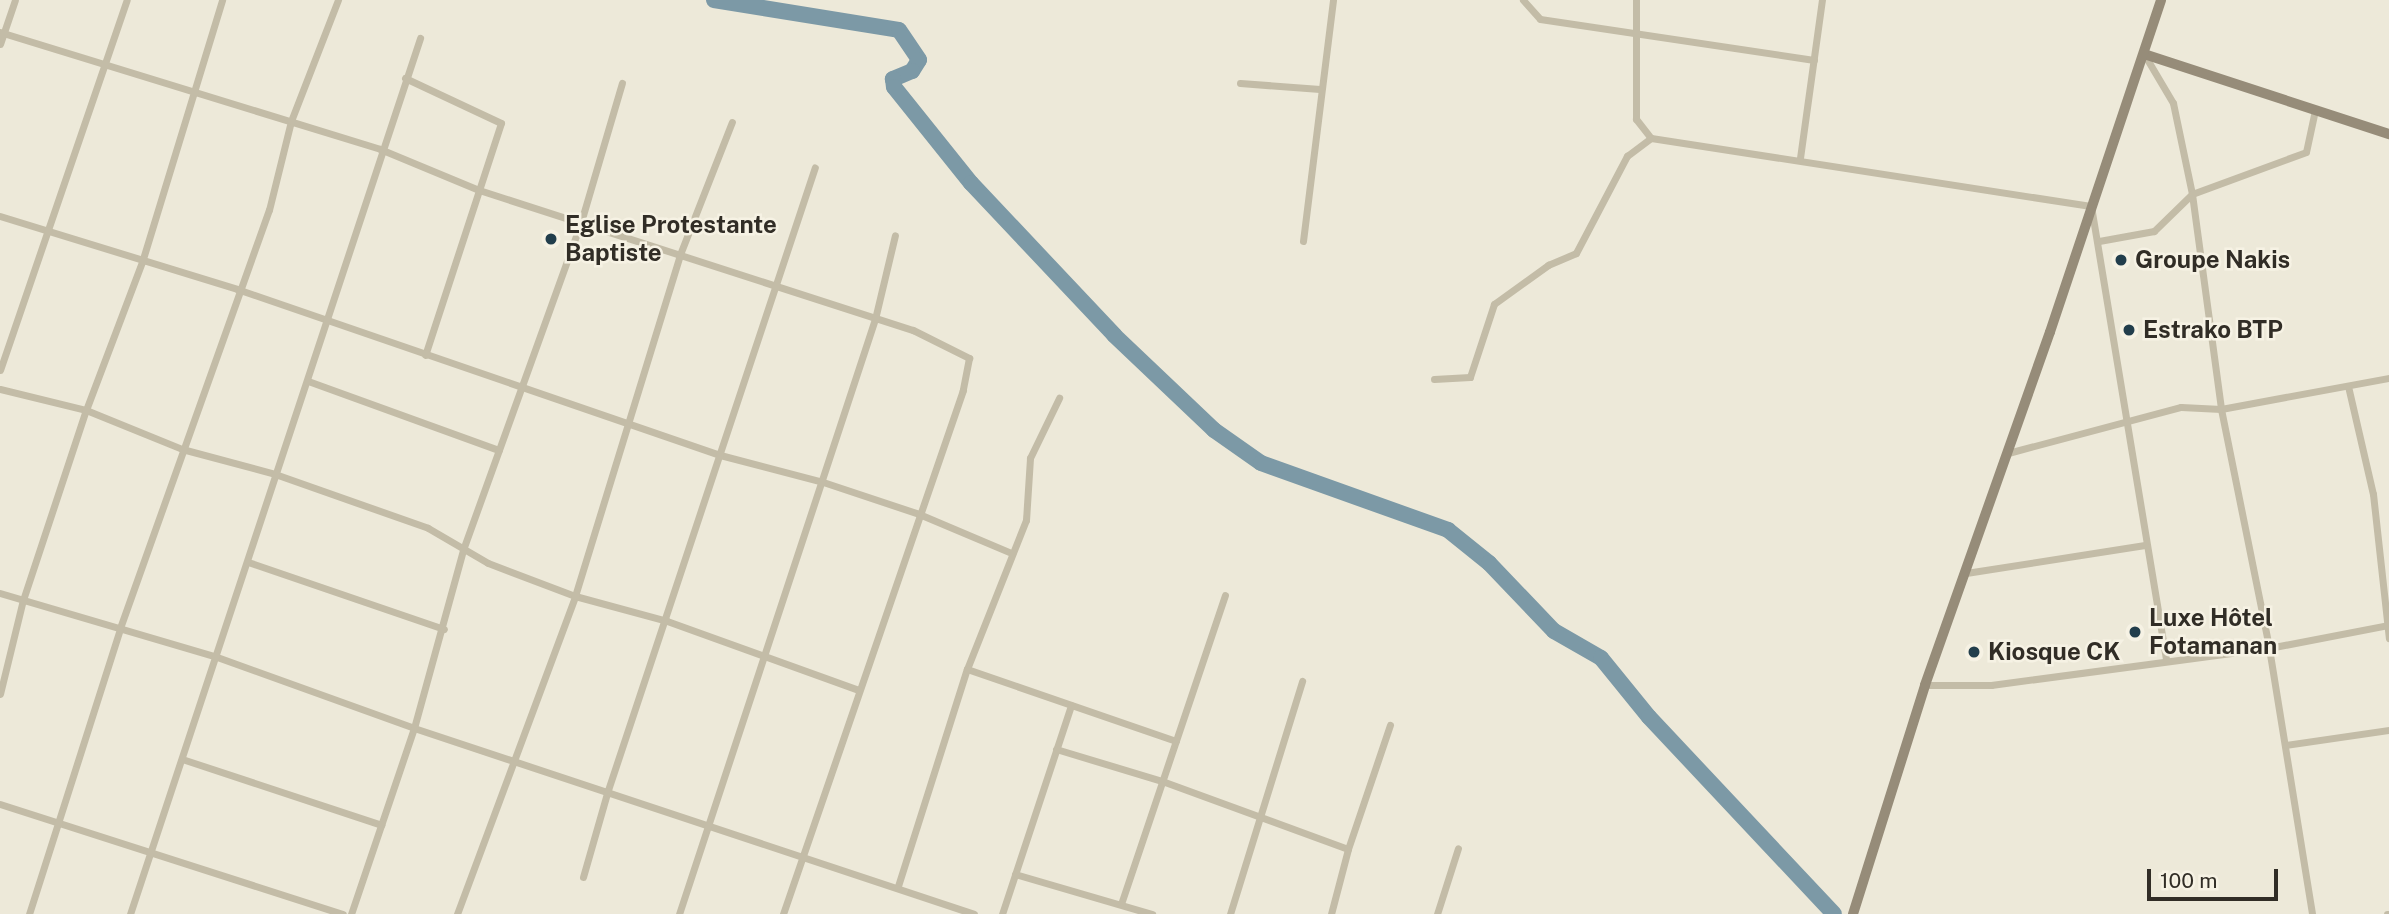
<!DOCTYPE html>
<html>
<head>
<meta charset="utf-8">
<style>
	body { margin:0 }
	#map { position:relative; width:2389px; height:914px; overflow:hidden; background:#ede9d9; font-family:"Public Sans",sans-serif }
	div>[style] { position:absolute }
	.river>* { height:16px; margin:-8px; padding:0 8px; transform-origin:8px; border-radius:8px; background:#7c99a6 }
	.street>* { height:7px; margin:-3.5px; padding:0 3.5px; transform-origin:3.5px; border-radius:3.5px; background:#c3bca7 }
	.secondary>* { height:10px; margin:-5px; padding:0 5px; transform-origin:5px; border-radius:5px; background:#968c79 }
	.dots>* { width:19px; height:19px; translate:-50% -50%; box-sizing:border-box; border:4px solid #f6f2e4; border-radius:50% }
	span { translate:-50% -50%; white-space:nowrap; text-align:center; line-height:1.15; -webkit-text-stroke:5px #f6f2e4; paint-order:stroke }
	.poi-label { font-size:24px; color:#312d26; font-weight:700 }
	.left { translate:0 -50%; text-align:left }
	.scale { position:absolute; left:2147px; top:869px; width:131px; height:32px; box-sizing:border-box; border:4px solid #312d26; border-top:0; padding-left:9px; font-size:21px; line-height:24px; white-space:nowrap; color:#312d26; -webkit-text-stroke:5px #f6f2e4; paint-order:stroke }
</style>
</head>
<body>
<div id="map">
	<div class="river">
		<i style="left:714px;top:0;width:187px;rotate:9.2deg"></i>
		<i style="left:899px;top:30px;width:36px;rotate:56deg"></i>
		<i style="left:919px;top:60px;width:13px;rotate:122deg"></i>
		<i style="left:912px;top:71px;width:21px;rotate:157deg"></i>
		<i style="left:893px;top:79px;width:8px;rotate:83deg"></i>
		<i style="left:894px;top:87px;width:123px;rotate:51.3deg"></i>
		<i style="left:971px;top:183px;width:209px;rotate:46.7deg"></i>
		<i style="left:1114px;top:335px;width:138px;rotate:43.5deg"></i>
		<i style="left:1214px;top:430px;width:57px;rotate:35.1deg"></i>
		<i style="left:1261px;top:463px;width:199px;rotate:19.7deg"></i>
		<i style="left:1448px;top:530px;width:53px;rotate:38.8deg"></i>
		<i style="left:1489px;top:563px;width:94px;rotate:46.3deg"></i>
		<i style="left:1554px;top:631px;width:54px;rotate:29.9deg"></i>
		<i style="left:1601px;top:658px;width:76px;rotate:50.9deg"></i>
		<i style="left:1649px;top:717px;width:270px;rotate:46.8deg"></i>
	</div>
	<div class="street">
		<i style="left:1523px;top:0;width:25px;rotate:48deg"></i>
		<i style="left:1540px;top:19px;width:277px;rotate:8.5deg"></i>
		<i style="left:1636px;top:0;width:119px;rotate:90deg"></i>
		<i style="left:1636px;top:119px;width:24px;rotate:52deg"></i>
		<i style="left:1651px;top:138px;width:445px;rotate:8.8deg"></i>
		<i style="left:2091px;top:206px;width:461px;rotate:80.6deg"></i>
		<i style="left:0;top:32px;width:398px;rotate:17.1deg"></i>
		<i style="left:380px;top:149px;width:107px;rotate:22.5deg"></i>
		<i style="left:479px;top:190px;width:456px;rotate:17.9deg"></i>
		<i style="left:913px;top:330px;width:63px;rotate:26.6deg"></i>
		<i style="left:969px;top:358px;width:33px;rotate:101deg"></i>
		<i style="left:963px;top:390px;width:554px;rotate:108.96deg"></i>
		<i style="left:0;top:44px;width:46px;rotate:-71.2deg"></i>
		<i style="left:2144px;top:54px;width:57px;rotate:59.4deg"></i>
		<i style="left:2173px;top:103px;width:93px;rotate:78.2deg"></i>
		<i style="left:2192px;top:194px;width:217px;rotate:82.3deg"></i>
		<i style="left:2221px;top:409px;width:244px;rotate:78.6deg"></i>
		<i style="left:2269px;top:648px;width:269px;rotate:80.8deg"></i>
		<i style="left:405px;top:78px;width:106px;rotate:25.1deg"></i>
		<i style="left:501px;top:123px;width:244px;rotate:108.1deg"></i>
		<i style="left:1240px;top:83px;width:80px;rotate:4.3deg"></i>
		<i style="left:1800px;top:158px;width:160px;rotate:-82.1deg"></i>
		<i style="left:0;top:216px;width:248px;rotate:17.1deg"></i>
		<i style="left:237px;top:289px;width:511px;rotate:18.97deg"></i>
		<i style="left:720px;top:455px;width:106px;rotate:14.7deg"></i>
		<i style="left:823px;top:482px;width:101px;rotate:18.4deg"></i>
		<i style="left:919px;top:514px;width:98px;rotate:22.9deg"></i>
		<i style="left:1303px;top:241px;width:243px;rotate:-82.9deg"></i>
		<i style="left:2099px;top:241px;width:56px;rotate:-10.3deg"></i>
		<i style="left:2154px;top:231px;width:53px;rotate:-44.2deg"></i>
		<i style="left:2192px;top:194px;width:121px;rotate:-20.2deg"></i>
		<i style="left:2306px;top:152px;width:43px;rotate:-77.9deg"></i>
		<i style="left:0;top:370px;width:391px;rotate:-71.1deg"></i>
		<i style="left:1434px;top:379px;width:36px;rotate:-3deg"></i>
		<i style="left:1470px;top:377px;width:77px;rotate:-71.8deg"></i>
		<i style="left:1494px;top:304px;width:67px;rotate:-35.8deg"></i>
		<i style="left:1548px;top:265px;width:30px;rotate:-23deg"></i>
		<i style="left:1576px;top:253px;width:110px;rotate:-62.3deg"></i>
		<i style="left:1627px;top:156px;width:30px;rotate:-37deg"></i>
		<i style="left:308px;top:381px;width:203px;rotate:19.9deg"></i>
		<i style="left:2348px;top:386px;width:111px;rotate:77deg"></i>
		<i style="left:2373px;top:494px;width:145px;rotate:83.7deg"></i>
		<i style="left:0;top:389px;width:89px;rotate:13.7deg"></i>
		<i style="left:86px;top:410px;width:104px;rotate:22.1deg"></i>
		<i style="left:182px;top:449px;width:96px;rotate:15deg"></i>
		<i style="left:275px;top:474px;width:162px;rotate:19.4deg"></i>
		<i style="left:428px;top:528px;width:69px;rotate:30.3deg"></i>
		<i style="left:488px;top:563px;width:93px;rotate:20.8deg"></i>
		<i style="left:575px;top:596px;width:95px;rotate:15.2deg"></i>
		<i style="left:667px;top:621px;width:204px;rotate:19.8deg"></i>
		<i style="left:2008px;top:453px;width:179px;rotate:-14.9deg"></i>
		<i style="left:2181px;top:407px;width:40px;rotate:2.9deg"></i>
		<i style="left:2221px;top:409px;width:171px;rotate:-10.5deg"></i>
		<i style="left:248px;top:562px;width:207px;rotate:18.9deg"></i>
		<i style="left:1966px;top:573px;width:181px;rotate:-8.9deg"></i>
		<i style="left:0;top:593px;width:226px;rotate:16.4deg"></i>
		<i style="left:217px;top:657px;width:209px;rotate:19.8deg"></i>
		<i style="left:414px;top:728px;width:590px;rotate:18.37deg"></i>
		<i style="left:967px;top:669px;width:221px;rotate:19deg"></i>
		<i style="left:1925px;top:685px;width:66px"></i>
		<i style="left:1991px;top:685px;width:280px;rotate:-7.6deg"></i>
		<i style="left:2269px;top:648px;width:122px;rotate:-10.9deg"></i>
		<i style="left:0;top:694px;width:97px;rotate:-76.3deg"></i>
		<i style="left:23px;top:600px;width:200px;rotate:-71.7deg"></i>
		<i style="left:86px;top:410px;width:158px;rotate:-69.3deg"></i>
		<i style="left:142px;top:262px;width:274px;rotate:-73deg"></i>
		<i style="left:2285px;top:745px;width:105px;rotate:-8.2deg"></i>
		<i style="left:1056px;top:749px;width:111px;rotate:16.8deg"></i>
		<i style="left:1162px;top:781px;width:198px;rotate:20.1deg"></i>
		<i style="left:182px;top:759px;width:210px;rotate:18.3deg"></i>
		<i style="left:0;top:804px;width:360px;rotate:17.8deg"></i>
		<i style="left:1015px;top:874px;width:143px;rotate:16.3deg"></i>
		<i style="left:583px;top:877px;width:91px;rotate:-74deg"></i>
		<i style="left:608px;top:790px;width:656px;rotate:-71.62deg"></i>
		<i style="left:898px;top:886px;width:228px;rotate:-72.4deg"></i>
		<i style="left:967px;top:669px;width:160px;rotate:-68.4deg"></i>
		<i style="left:1026px;top:520px;width:62px;rotate:-86.3deg"></i>
		<i style="left:1030px;top:458px;width:67px;rotate:-64.2deg"></i>
		<i style="left:1121px;top:904px;width:326px;rotate:-71.4deg"></i>
		<i style="left:29px;top:914px;width:300px;rotate:-72.3deg"></i>
		<i style="left:120px;top:628px;width:444px;rotate:-70.4deg"></i>
		<i style="left:269px;top:210px;width:92px;rotate:-76.1deg"></i>
		<i style="left:291px;top:121px;width:130px;rotate:-68.8deg"></i>
		<i style="left:130px;top:914px;width:923px;rotate:-71.68deg"></i>
		<i style="left:351px;top:914px;width:196px;rotate:-71.3deg"></i>
		<i style="left:414px;top:728px;width:188px;rotate:-74.6deg"></i>
		<i style="left:464px;top:547px;width:345px;rotate:-70.2deg"></i>
		<i style="left:581px;top:222px;width:145px;rotate:-73.6deg"></i>
		<i style="left:457px;top:914px;width:339px;rotate:-69.6deg"></i>
		<i style="left:575px;top:596px;width:355px;rotate:-72.9deg"></i>
		<i style="left:679px;top:257px;width:145px;rotate:-68.6deg"></i>
		<i style="left:679px;top:914px;width:626px;rotate:-71.77deg"></i>
		<i style="left:875px;top:319px;width:86px;rotate:-76.6deg"></i>
		<i style="left:1002px;top:914px;width:220px;rotate:-71.7deg"></i>
		<i style="left:1230px;top:914px;width:244px;rotate:-72.8deg"></i>
		<i style="left:1331px;top:914px;width:67px;rotate:-75.3deg"></i>
		<i style="left:1348px;top:849px;width:131px;rotate:-71.3deg"></i>
		<i style="left:1437px;top:914px;width:69px;rotate:-72.3deg"></i>
		<i style="left:2387px;top:914px;width:2px"></i>
	</div>
	<div class="secondary">
		<i style="left:2144px;top:54px;width:258px;rotate:18.1deg"></i>
		<i style="left:1853px;top:914px;width:240px;rotate:-72.5deg"></i>
		<i style="left:1925px;top:685px;width:374px;rotate:-70.5deg"></i>
		<i style="left:2050px;top:332px;width:350px;rotate:-71.5deg"></i>
	</div>
	<div class="dots">
		<i style="left:551px;top:239px;background:#223e4c"></i>
		<i style="left:2121px;top:260px;background:#223e4c"></i>
		<i style="left:2129px;top:330px;background:#223e4c"></i>
		<i style="left:2135px;top:632px;background:#223e4c"></i>
		<i style="left:1974px;top:652px;background:#223e4c"></i>
	</div>
	<div class="poi-label">
		<span class="left" style="left:565px;top:239px">Eglise Protestante<br>Baptiste</span>
		<span class="left" style="left:2135px;top:260px">Groupe Nakis</span>
		<span class="left" style="left:2143px;top:330px">Estrako BTP</span>
		<span class="left" style="left:2149px;top:632px">Luxe Hôtel<br>Fotamanan</span>
		<span class="left" style="left:1988px;top:652px">Kiosque CK</span>
	</div>
	<div class="scale">100 m</div>
</div>
</body>
</html>
